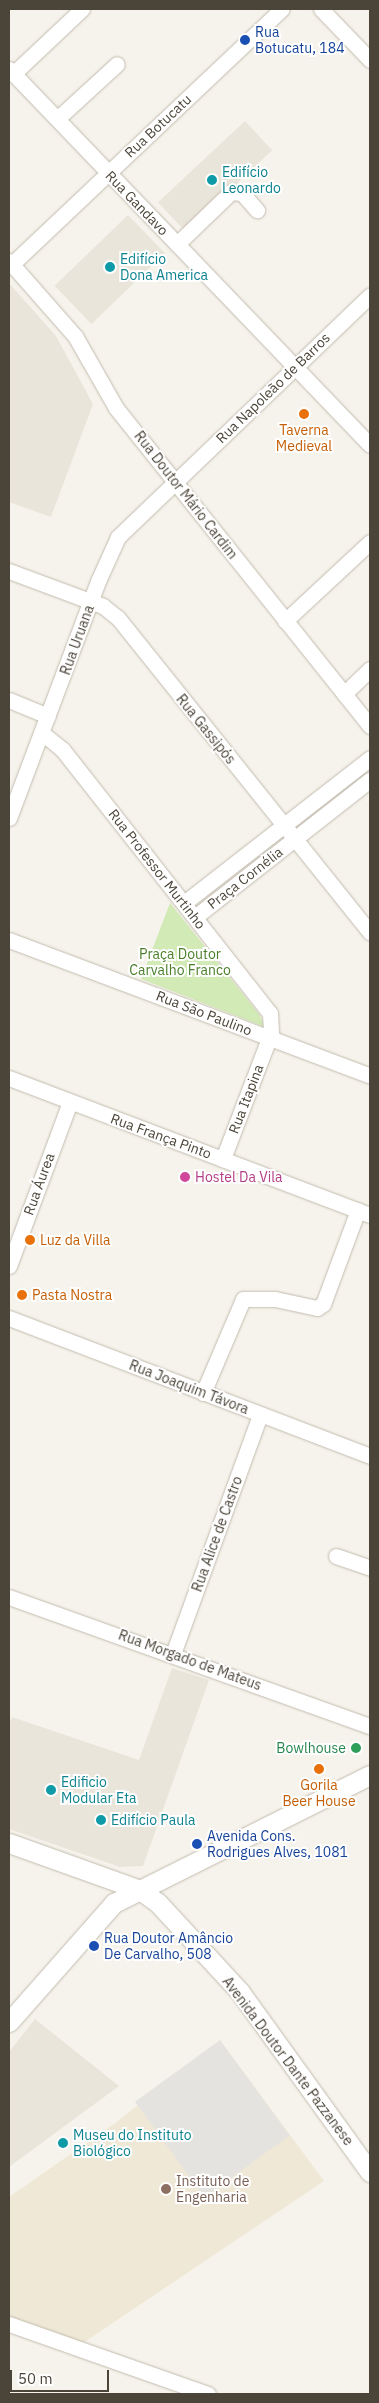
<!DOCTYPE html>
<html>
<head>
<meta charset="utf-8">
<style>
	body { margin:0 }
	#map { position:relative; width:379px; height:2403px; overflow:hidden; background:#f6f3ec; font-family:"IBM Plex Sans",sans-serif }
	div>[style] { position:absolute }
	.residential>* { inset:0; background:#eae5da; transform-origin:0 0 }
	.education>* { inset:0; background:#efe8d6 }
	.green>* { inset:0; background:#d2eab5 }
	.parking>* { inset:0; background:#e5e3e0; transform-origin:0 0 }
	.roads { filter:drop-shadow(0 0 1px #c2bbae) drop-shadow(0 0 1px #c2bbae) }
	.minor>* { height:15px; margin:-7.5px; padding:0 7.5px; transform-origin:7.5px; border-radius:7.5px; background:#fff }
	.tertiary>* { height:19px; margin:-9.5px; padding:0 9.5px; transform-origin:9.5px; border-radius:9.5px; background:#fff }
	.dots>* { width:14px; height:14px; translate:-50% -50%; box-sizing:border-box; border:2px solid #fff; border-radius:50% }
	span { translate:-50% -50%; white-space:nowrap; text-align:center; line-height:1.15; -webkit-text-stroke:4px #fff; paint-order:stroke }
	.transit-label { font-size:14px; color:#164399 }
	.left { translate:0 -50%; text-align:left }
	.street-label { font-size:14px; color:#4b4439 }
	.culture-label { font-size:14px; color:#0d838f }
	.food-label { font-size:14px; color:#c56008 }
	.park-label { font-size:14px; color:#4a7f2a }
	.hotel-label { font-size:14px; color:#b23c85 }
	.leisure-label { font-size:14px; color:#27864d }
	.right { translate:-100% -50%; text-align:right }
	.education-label { font-size:14px; color:#785e54 }
	.frame { position:absolute; inset:0; border:10px solid #4b4439; pointer-events:none }
	.scale { position:absolute; left:10px; top:2370px; width:99px; height:22px; box-sizing:border-box; border:2px solid #4b4439; border-top:0; padding-left:6px; font-size:15px; line-height:18px; white-space:nowrap; color:#4b4439; -webkit-text-stroke:4px #fff; paint-order:stroke }
</style>
</head>
<body>
<div id="map">
	<div class="residential">
		<i style="left:245px;top:121px;width:40px;height:119px;rotate:47deg"></i>
		<i style="left:128px;top:215px;width:53px;height:102px;rotate:46deg"></i>
		<i style="clip-path:polygon(9px 283px,56px 336px,93px 404px,51px 517px,9px 502px)"></i>
		<i style="clip-path:polygon(172px 1668px,209px 1680px,143px 1866px,120px 1867px,9px 1829px,9px 1725px,12px 1717px,139px 1760px)"></i>
		<i style="clip-path:polygon(35px 2019px,119px 2086px,9px 2167px,9px 2052px)"></i>
	</div>
	<div class="education">
		<i style="clip-path:polygon(220px 2040px,324px 2181px,83px 2343px,9px 2319px,9px 2197px,114px 2124px)"></i>
	</div>
	<div class="green">
		<i style="clip-path:polygon(170px 903px,259px 1014px,265px 1027px,141px 979px)"></i>
	</div>
	<div class="parking">
		<i style="left:220px;top:2040px;width:118px;height:105px;rotate:54deg"></i>
	</div>
	<div class="roads">
		<div class="minor">
			<i style="left:321px;top:9px;width:71px;rotate:46.1deg"></i>
			<i style="left:9px;top:69px;width:521px;rotate:46.17deg"></i>
			<i style="left:13px;top:74px;width:95px;rotate:-43.3deg"></i>
			<i style="left:57px;top:119px;width:81px;rotate:-42.5deg"></i>
			<i style="left:177px;top:244px;width:75px;rotate:-43.9deg"></i>
			<i style="left:231px;top:192px;width:11px;rotate:5deg"></i>
			<i style="left:242px;top:193px;width:23px;rotate:49deg"></i>
			<i style="left:9px;top:261px;width:100px;rotate:48.7deg"></i>
			<i style="left:75px;top:336px;width:83px;rotate:60.3deg"></i>
			<i style="left:116px;top:408px;width:407px;rotate:51.4deg"></i>
			<i style="left:12px;top:264px;width:371px;rotate:-43.4deg"></i>
			<i style="left:9px;top:571px;width:100px;rotate:20.4deg"></i>
			<i style="left:103px;top:606px;width:19px;rotate:39deg"></i>
			<i style="left:118px;top:618px;width:403px;rotate:51.3deg"></i>
			<i style="left:285px;top:621px;width:116px;rotate:-42.9deg"></i>
			<i style="left:344px;top:694px;width:36px;rotate:-44deg"></i>
			<i style="left:9px;top:700px;width:42px;rotate:22.3deg"></i>
			<i style="left:42px;top:733px;width:26px;rotate:39deg"></i>
			<i style="left:62px;top:749px;width:336px;rotate:51.8deg"></i>
			<i style="left:270px;top:1013px;width:20px;rotate:87deg"></i>
			<i style="left:271px;top:1033px;width:135px;rotate:110.9deg"></i>
			<i style="left:9px;top:818px;width:255px;rotate:-69.4deg"></i>
			<i style="left:99px;top:579px;width:46px;rotate:-65.7deg"></i>
			<i style="left:118px;top:537px;width:349px;rotate:-43.8deg"></i>
			<i style="left:184px;top:903px;width:236px;rotate:-37.9deg"></i>
			<i style="left:195px;top:917px;width:222px;rotate:-38.1deg"></i>
			<i style="left:9px;top:940px;width:386px;rotate:20.6deg"></i>
			<i style="left:9px;top:1078px;width:386px;rotate:20.8deg"></i>
			<i style="left:9px;top:1266px;width:175px;rotate:-69.6deg"></i>
			<i style="left:9px;top:1318px;width:386px;rotate:20.9deg"></i>
			<i style="left:203px;top:1393px;width:102px;rotate:-66.9deg"></i>
			<i style="left:243px;top:1299px;width:32px"></i>
			<i style="left:275px;top:1299px;width:43px;rotate:12.1deg"></i>
			<i style="left:317px;top:1308px;width:7px;rotate:-34deg"></i>
			<i style="left:323px;top:1304px;width:100px;rotate:-69.6deg"></i>
			<i style="left:336px;top:1556px;width:36px;rotate:19deg"></i>
			<i style="left:9px;top:1597px;width:383px;rotate:19.7deg"></i>
			<i style="left:173px;top:1654px;width:254px;rotate:-70deg"></i>
			<i style="left:9px;top:2324px;width:211px;rotate:19.4deg"></i>
		</div>
		<div class="tertiary">
			<i style="left:9px;top:1843px;width:139px;rotate:19.7deg"></i>
			<i style="left:140px;top:1890px;width:22px;rotate:36deg"></i>
			<i style="left:158px;top:1903px;width:121px;rotate:47.3deg"></i>
			<i style="left:240px;top:1992px;width:222px;rotate:54.2deg"></i>
			<i style="left:9px;top:2022px;width:159px;rotate:-48.6deg"></i>
			<i style="left:114px;top:1903px;width:286px;rotate:-26.6deg"></i>
		</div>
	</div>
	<div class="dots">
		<i style="left:245px;top:40px;background:#1a4fb4"></i>
		<i style="left:212px;top:180px;background:#0f9aa8"></i>
		<i style="left:110px;top:267px;background:#0f9aa8"></i>
		<i style="left:304px;top:414px;background:#e8710a"></i>
		<i style="left:185px;top:1177px;background:#d1479c"></i>
		<i style="left:30px;top:1240px;background:#e8710a"></i>
		<i style="left:22px;top:1295px;background:#e8710a"></i>
		<i style="left:356px;top:1748px;background:#2e9e5b"></i>
		<i style="left:319px;top:1769px;background:#e8710a"></i>
		<i style="left:51px;top:1790px;background:#0f9aa8"></i>
		<i style="left:101px;top:1820px;background:#0f9aa8"></i>
		<i style="left:197px;top:1844px;background:#1a4fb4"></i>
		<i style="left:94px;top:1946px;background:#1a4fb4"></i>
		<i style="left:63px;top:2143px;background:#0f9aa8"></i>
		<i style="left:166px;top:2189px;background:#8d6e63"></i>
	</div>
	<div class="transit-label">
		<span class="left" style="left:255px;top:40px">Rua<br>Botucatu, 184</span>
		<span class="left" style="left:207px;top:1844px">Avenida Cons.<br>Rodrigues Alves, 1081</span>
		<span class="left" style="left:104px;top:1946px">Rua Doutor Amâncio<br>De Carvalho, 508</span>
	</div>
	<div class="street-label">
		<span style="left:158px;top:126px;rotate:-43deg">Rua Botucatu</span>
		<span style="left:137px;top:203px;rotate:46deg">Rua Gandavo</span>
		<span style="left:273px;top:388px;rotate:-44deg">Rua Napoleão de Barros</span>
		<span style="left:186px;top:495px;rotate:52deg">Rua Doutor Mário Cardim</span>
		<span style="left:77px;top:640px;rotate:-70deg">Rua Uruana</span>
		<span style="left:206px;top:729px;rotate:51deg">Rua Gassipós</span>
		<span style="left:157px;top:869px;rotate:52deg">Rua Professor Murtinho</span>
		<span style="left:245px;top:878px;rotate:-38deg">Praça Cornélia</span>
		<span style="left:204px;top:1013px;rotate:21deg">Rua São Paulino</span>
		<span style="left:246px;top:1099px;rotate:-69deg">Rua Itapina</span>
		<span style="left:161px;top:1136px;rotate:20deg">Rua França Pinto</span>
		<span style="left:39px;top:1184px;rotate:-70deg">Rua Áurea</span>
		<span style="left:189px;top:1387px;rotate:21deg">Rua Joaquim Távora</span>
		<span style="left:217px;top:1534px;rotate:-70deg">Rua Alice de Castro</span>
		<span style="left:190px;top:1660px;rotate:20deg">Rua Morgado de Mateus</span>
		<span style="left:288px;top:2061px;rotate:53deg">Avenida Doutor Dante Pazzanese</span>
	</div>
	<div class="culture-label">
		<span class="left" style="left:222px;top:180px">Edifício<br>Leonardo</span>
		<span class="left" style="left:120px;top:267px">Edifício<br>Dona America</span>
		<span class="left" style="left:61px;top:1790px">Edificio<br>Modular Eta</span>
		<span class="left" style="left:111px;top:1820px">Edifício Paula</span>
		<span class="left" style="left:73px;top:2143px">Museu do Instituto<br>Biológico</span>
	</div>
	<div class="food-label">
		<span style="left:304px;top:438px">Taverna<br>Medieval</span>
		<span class="left" style="left:40px;top:1240px">Luz da Villa</span>
		<span class="left" style="left:32px;top:1295px">Pasta Nostra</span>
		<span style="left:319px;top:1793px">Gorila<br>Beer House</span>
	</div>
	<div class="park-label">
		<span style="left:180px;top:962px">Praça Doutor<br>Carvalho Franco</span>
	</div>
	<div class="hotel-label">
		<span class="left" style="left:195px;top:1177px">Hostel Da Vila</span>
	</div>
	<div class="leisure-label">
		<span class="right" style="left:346px;top:1748px">Bowlhouse</span>
	</div>
	<div class="education-label">
		<span class="left" style="left:176px;top:2189px">Instituto de<br>Engenharia</span>
	</div>
	<div class="frame"></div>
	<div class="scale">50 m</div>
</div>
</body>
</html>
